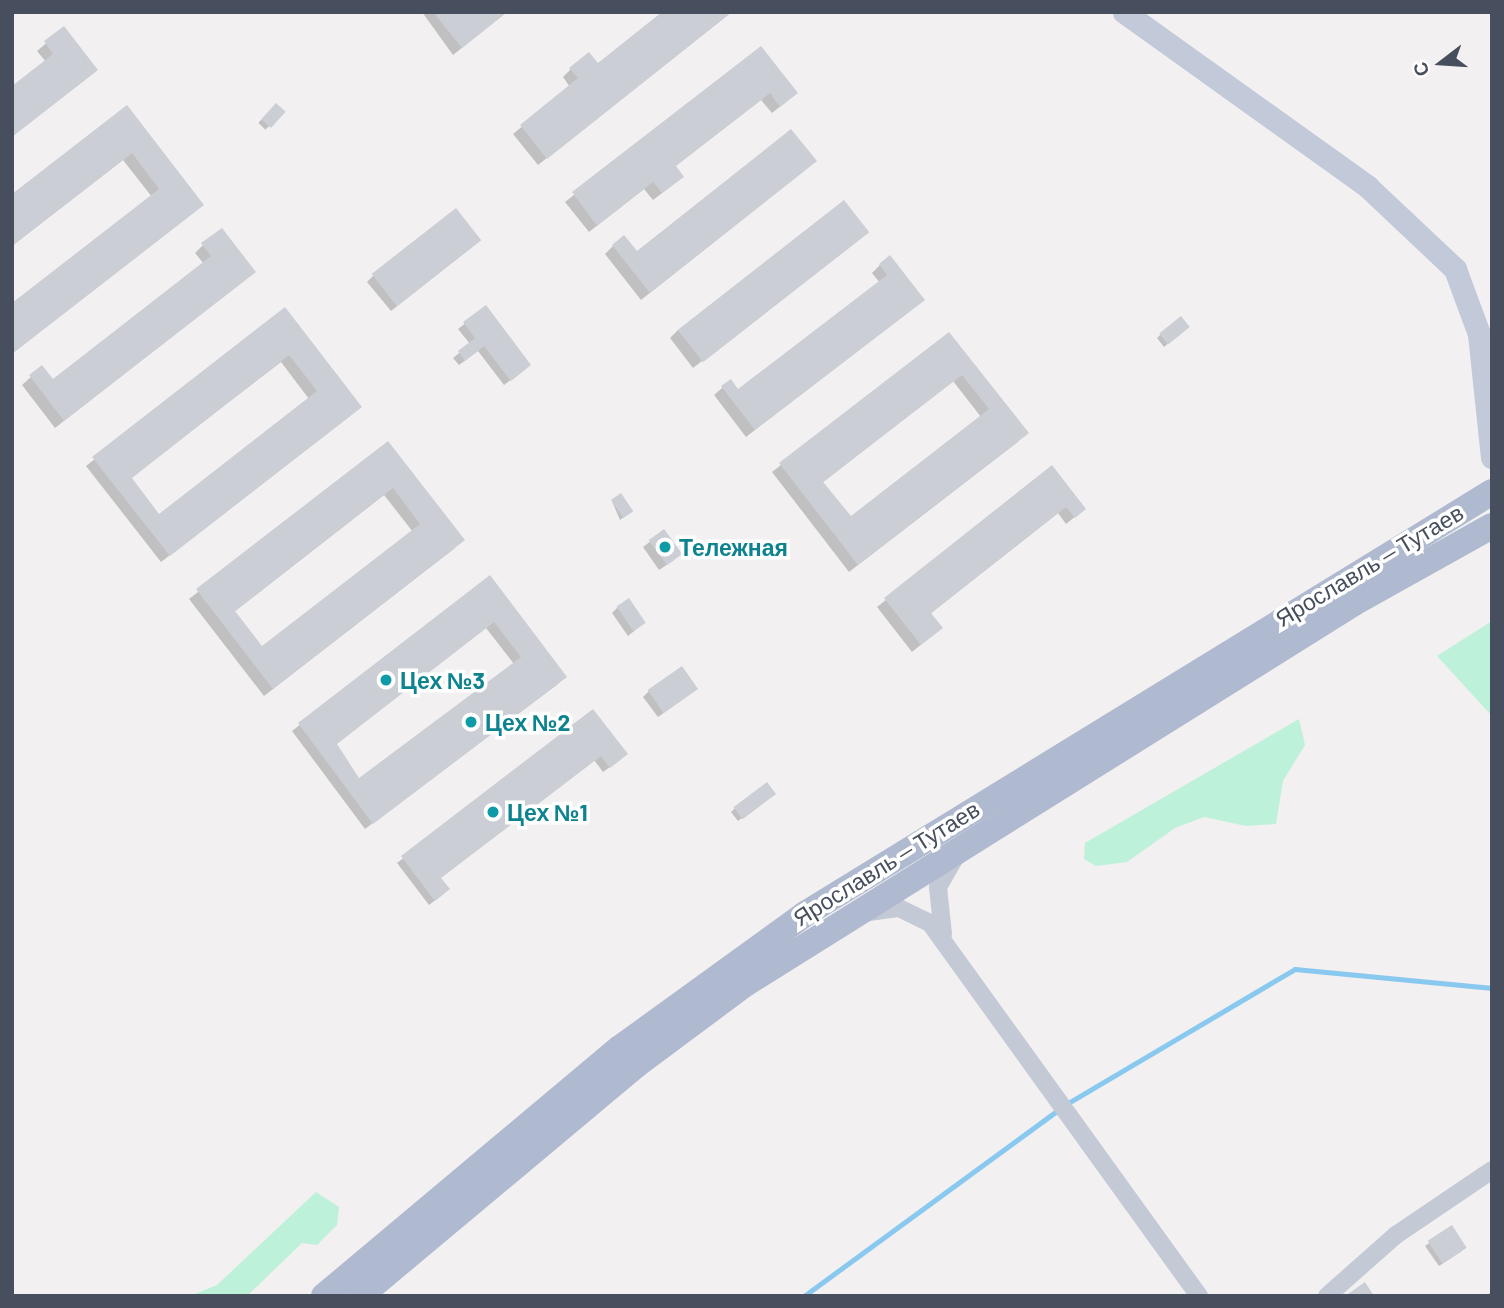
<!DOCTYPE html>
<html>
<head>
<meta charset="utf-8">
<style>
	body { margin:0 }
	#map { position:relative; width:1504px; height:1308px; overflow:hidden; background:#f2f0f0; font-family:Barlow,sans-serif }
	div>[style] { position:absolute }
	.green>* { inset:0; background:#bdf1da }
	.shadow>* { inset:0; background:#0003; transform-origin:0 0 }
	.stream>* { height:4.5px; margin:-2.25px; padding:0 2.25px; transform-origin:2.25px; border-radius:2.25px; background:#89c8ef }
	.building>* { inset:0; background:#ccced5; transform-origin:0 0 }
	.street>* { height:18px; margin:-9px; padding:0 9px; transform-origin:9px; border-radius:9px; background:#c3c9d5 }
	.secondary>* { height:23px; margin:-11.5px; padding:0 11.5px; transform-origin:11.5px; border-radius:11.5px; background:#c2c9d9 }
	.primary>* { height:26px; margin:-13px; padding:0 13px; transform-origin:13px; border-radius:13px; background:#afb9cf }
	.rail>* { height:4.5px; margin:-2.25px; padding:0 2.25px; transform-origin:2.25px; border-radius:2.25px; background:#b2b3ba }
	.dots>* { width:19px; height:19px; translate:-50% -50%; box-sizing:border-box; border:4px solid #fff; border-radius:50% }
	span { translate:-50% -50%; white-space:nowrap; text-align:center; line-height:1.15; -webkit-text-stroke:7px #fff; paint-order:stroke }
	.culture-label { font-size:23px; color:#0d838f; font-weight:700 }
	.left { translate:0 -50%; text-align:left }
	.street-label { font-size:23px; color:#474f5e }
	.frame { position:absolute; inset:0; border:14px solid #474f5e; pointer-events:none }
	.north { position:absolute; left:1406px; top:28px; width:70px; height:70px; -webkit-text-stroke:5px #fff; paint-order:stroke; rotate:253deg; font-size:19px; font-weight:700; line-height:28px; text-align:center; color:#474f5e }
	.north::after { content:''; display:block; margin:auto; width:24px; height:32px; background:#474f5e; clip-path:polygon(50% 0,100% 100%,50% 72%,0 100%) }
</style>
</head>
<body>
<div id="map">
	<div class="green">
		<i style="clip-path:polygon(1492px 621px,1492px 716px,1437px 656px)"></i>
		<i style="clip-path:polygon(1299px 719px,1305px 745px,1283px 781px,1276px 824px,1246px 826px,1204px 817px,1175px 828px,1127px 862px,1096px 866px,1084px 859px,1085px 843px)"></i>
		<i style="clip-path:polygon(316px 1192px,339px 1207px,337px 1225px,317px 1245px,302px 1243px,247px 1296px,190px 1296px,217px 1285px)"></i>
	</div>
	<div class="shadow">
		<i style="clip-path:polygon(422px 12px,507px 12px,453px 55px)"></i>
		<i style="clip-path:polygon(724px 18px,538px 165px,513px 134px,570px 87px,563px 77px,571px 69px,598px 65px)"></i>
		<i style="clip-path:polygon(64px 28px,96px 70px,46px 62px,37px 51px)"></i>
		<i style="clip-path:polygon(760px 48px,787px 101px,772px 113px,761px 100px,674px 167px,674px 184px,653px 200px,644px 189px,589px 232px,565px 202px)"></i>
		<i style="left:276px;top:105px;width:10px;height:25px;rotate:45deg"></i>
		<i style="clip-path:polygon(127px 108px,202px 204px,152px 197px,123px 160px,12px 246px,12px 197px)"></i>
		<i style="clip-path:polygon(806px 169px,641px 300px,605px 254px,613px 246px,637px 253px)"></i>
		<i style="clip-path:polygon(858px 240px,693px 368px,670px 338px,678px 330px)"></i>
		<i style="clip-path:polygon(203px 245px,254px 272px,55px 428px,22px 385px,42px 367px,53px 381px,204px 264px,195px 253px)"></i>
		<i style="clip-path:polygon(473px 246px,391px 311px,367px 282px,373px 276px)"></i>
		<i style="clip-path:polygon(880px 265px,923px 300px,746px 437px,714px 395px,730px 381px,738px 391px,880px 283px,872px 273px)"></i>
		<i style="clip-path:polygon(486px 307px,523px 371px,504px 385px,478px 351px,459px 365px,453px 358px,470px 344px,458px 329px)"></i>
		<i style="clip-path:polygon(evenodd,285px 310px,351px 415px,161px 562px,86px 466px,285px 310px,281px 362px,309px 399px,158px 516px,130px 478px,281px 362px)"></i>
		<i style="clip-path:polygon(1184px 330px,1164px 347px,1157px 338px,1161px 334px)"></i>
		<i style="clip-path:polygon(evenodd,949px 334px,1019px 441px,849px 572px,772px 472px,949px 334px,953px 381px,981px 417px,851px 518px,822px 483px,953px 381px)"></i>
		<i style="clip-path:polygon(evenodd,388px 443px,455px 548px,264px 696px,189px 599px,388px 443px,384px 495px,413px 532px,262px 649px,234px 612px,384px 495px)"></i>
		<i style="clip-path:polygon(1052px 468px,1076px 516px,1066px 524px,1058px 513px,930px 614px,941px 628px,912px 652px,877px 607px)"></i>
		<i style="clip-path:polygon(612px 501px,628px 514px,620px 520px)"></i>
		<i style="clip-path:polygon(664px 531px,674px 560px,659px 570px,643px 547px)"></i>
		<i style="clip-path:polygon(evenodd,489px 577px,558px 684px,365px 829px,292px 731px,489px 577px,486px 628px,514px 664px,359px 781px,335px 744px,486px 628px)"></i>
		<i style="clip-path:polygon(618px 607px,644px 623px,628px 636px,612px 613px)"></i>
		<i style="clip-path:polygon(649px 691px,690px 694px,658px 717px,643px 697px)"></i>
		<i style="clip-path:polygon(593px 712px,620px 760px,603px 772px,594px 760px,440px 878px,442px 895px,429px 905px,397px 863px)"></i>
		<i style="clip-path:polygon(770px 797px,738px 821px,731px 812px,734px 809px)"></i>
		<i style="clip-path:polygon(1452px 1227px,1462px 1251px,1439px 1266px,1425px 1246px)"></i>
	</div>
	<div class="stream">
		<i style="left:1065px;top:1105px;width:267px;rotate:-30.6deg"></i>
		<i style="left:1295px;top:969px;width:198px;rotate:5.5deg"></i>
		<i style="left:804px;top:1296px;width:315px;rotate:-36.2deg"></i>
	</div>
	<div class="building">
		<i style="clip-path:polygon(433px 12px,507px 12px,462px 48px)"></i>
		<i style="clip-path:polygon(662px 12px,732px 12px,547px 159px,520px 125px,578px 78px,569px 68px,589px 52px,598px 63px)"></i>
		<i style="clip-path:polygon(64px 26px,98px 70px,12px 137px,12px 86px,53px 54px,44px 41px)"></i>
		<i style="clip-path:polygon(761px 46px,798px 93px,780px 107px,770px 93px,676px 166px,684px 177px,662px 193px,653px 182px,597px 226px,572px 192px)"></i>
		<i style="left:276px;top:103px;width:13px;height:22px;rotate:42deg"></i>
		<i style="clip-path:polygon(127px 105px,204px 205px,12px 354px,12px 303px,159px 189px,132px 153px,12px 246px,12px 194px)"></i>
		<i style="clip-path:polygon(791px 129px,817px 161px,650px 293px,612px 245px,624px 235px,637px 251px)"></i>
		<i style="left:844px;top:200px;width:41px;height:211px;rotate:52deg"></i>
		<i style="left:456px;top:208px;width:41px;height:107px;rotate:52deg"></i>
		<i style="clip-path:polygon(222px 228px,256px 272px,64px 421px,29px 375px,42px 365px,53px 379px,211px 256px,201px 243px)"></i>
		<i style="clip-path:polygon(890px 255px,925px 300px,755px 430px,721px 386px,731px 379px,738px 389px,887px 275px,879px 264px)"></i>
		<i style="clip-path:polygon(486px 305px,531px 365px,511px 381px,484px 346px,465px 361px,458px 351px,475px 338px,463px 322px)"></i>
		<i style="clip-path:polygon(evenodd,285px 307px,362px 407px,170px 556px,92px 457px,285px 307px,289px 355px,317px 391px,159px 514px,132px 478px,289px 355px)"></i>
		<i style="left:1181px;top:316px;width:14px;height:28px;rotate:51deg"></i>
		<i style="clip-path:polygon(evenodd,949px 332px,1029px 433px,858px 565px,779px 463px,949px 332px,962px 375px,989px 409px,851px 516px,823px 482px,962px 375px)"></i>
		<i style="clip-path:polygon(evenodd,388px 441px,465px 540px,273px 689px,196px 589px,388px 441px,393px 488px,420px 524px,262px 646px,235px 611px,393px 488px)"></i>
		<i style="clip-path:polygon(1052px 465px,1086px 509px,1075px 518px,1066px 507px,931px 613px,943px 628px,921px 645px,884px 598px)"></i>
		<i style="left:621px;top:493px;width:22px;height:12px;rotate:56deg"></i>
		<i style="left:664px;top:529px;width:31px;height:19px;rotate:54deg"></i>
		<i style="clip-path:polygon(evenodd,490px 575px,567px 677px,373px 824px,298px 723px,490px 575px,494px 622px,521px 657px,359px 778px,337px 744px,494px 622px)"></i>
		<i style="left:629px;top:598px;width:30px;height:15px;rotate:56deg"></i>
		<i style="left:682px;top:666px;width:28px;height:42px;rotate:55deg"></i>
		<i style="clip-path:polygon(593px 709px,628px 754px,610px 768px,601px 756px,441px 878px,450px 889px,435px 901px,401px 856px)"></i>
		<i style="left:767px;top:782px;width:15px;height:42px;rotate:53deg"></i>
		<i style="left:1452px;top:1225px;width:27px;height:29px;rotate:57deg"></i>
		<i style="clip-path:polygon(1365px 1282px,1374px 1296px,1345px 1296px)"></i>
	</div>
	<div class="street">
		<i style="left:869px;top:912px;width:30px;rotate:-8deg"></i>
		<i style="left:899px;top:908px;width:34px;rotate:26deg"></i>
		<i style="left:930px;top:923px;width:460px;rotate:54.2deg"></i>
		<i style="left:943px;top:934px;width:47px;rotate:-96.1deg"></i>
		<i style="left:938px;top:887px;width:36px;rotate:-60deg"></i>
		<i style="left:1327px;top:1296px;width:92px;rotate:-41.5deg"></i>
		<i style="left:1396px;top:1235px;width:116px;rotate:-34.1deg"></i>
	</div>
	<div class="secondary">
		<i style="left:1124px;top:12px;width:300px;rotate:35.6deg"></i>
		<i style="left:1368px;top:187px;width:120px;rotate:43.3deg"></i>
		<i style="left:1455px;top:269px;width:69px;rotate:69.7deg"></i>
		<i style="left:1479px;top:334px;width:124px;rotate:84deg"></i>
	</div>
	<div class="primary">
		<i style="left:324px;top:1296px;width:386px;rotate:-40deg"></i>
		<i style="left:620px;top:1048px;width:228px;rotate:-35.9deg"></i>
		<i style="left:805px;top:914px;width:806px;rotate:-31.56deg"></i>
		<i style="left:360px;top:1296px;width:360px;rotate:-39.9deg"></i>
		<i style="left:636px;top:1065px;width:136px;rotate:-36.6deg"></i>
		<i style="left:745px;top:984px;width:718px;rotate:-32.03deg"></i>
		<i style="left:1354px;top:603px;width:158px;rotate:-29.2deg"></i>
	</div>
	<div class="rail">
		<i style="left:1489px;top:1296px;width:4px;rotate:-34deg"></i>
	</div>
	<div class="dots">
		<i style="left:665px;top:547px;background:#0f9aa8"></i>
		<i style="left:386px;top:680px;background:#0f9aa8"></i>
		<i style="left:471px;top:722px;background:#0f9aa8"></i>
		<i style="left:493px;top:812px;background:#0f9aa8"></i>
	</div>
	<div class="culture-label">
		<span class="left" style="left:679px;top:547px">Тележная</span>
		<span class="left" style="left:400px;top:680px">Цех №3</span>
		<span class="left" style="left:485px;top:722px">Цех №2</span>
		<span class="left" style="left:507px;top:812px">Цех №1</span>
	</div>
	<div class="street-label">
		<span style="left:1369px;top:565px;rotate:-31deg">Ярославль — Тутаев</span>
		<span style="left:886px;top:863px;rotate:-32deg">Ярославль — Тутаев</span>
	</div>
	<div class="frame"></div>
	<div class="north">С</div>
</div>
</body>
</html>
